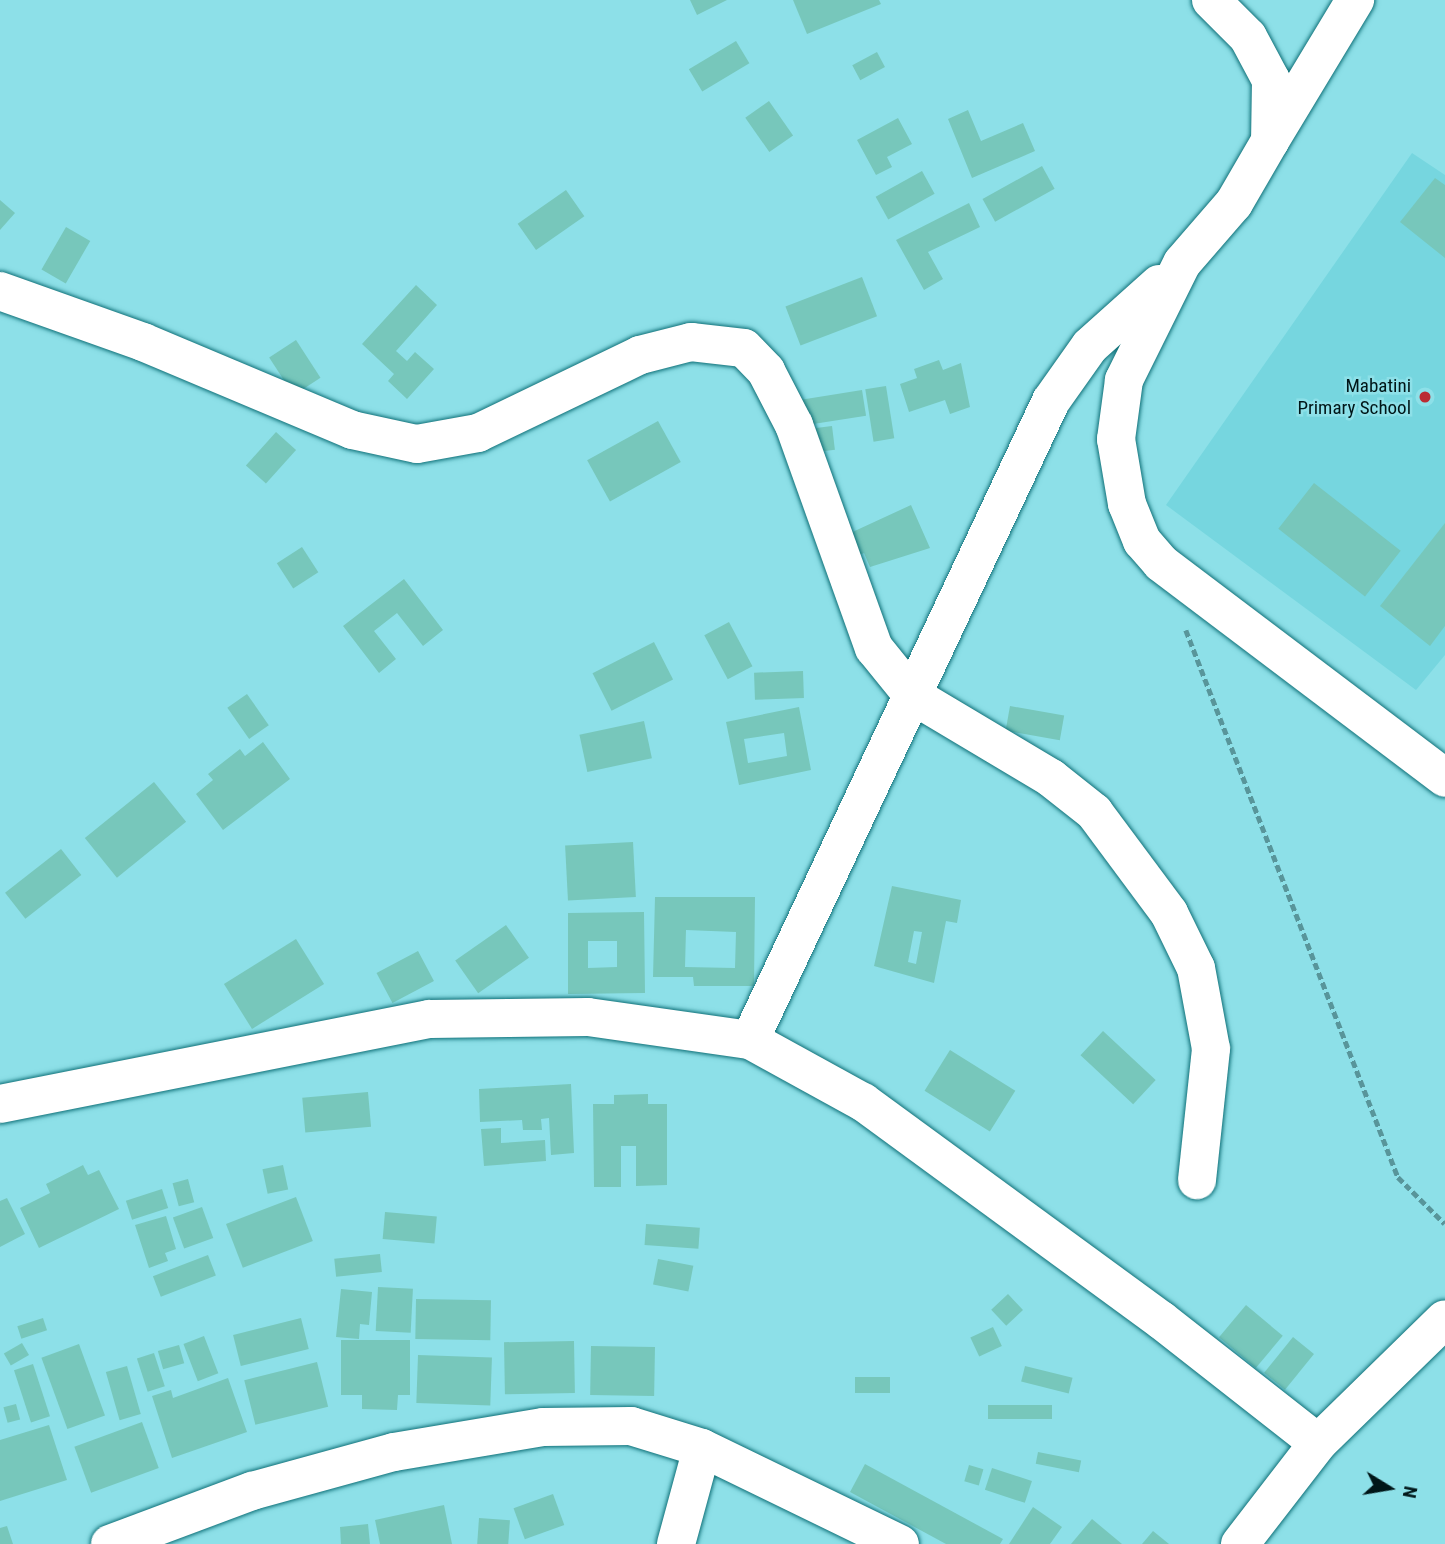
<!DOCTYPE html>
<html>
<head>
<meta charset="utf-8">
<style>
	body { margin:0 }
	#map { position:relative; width:1445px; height:1544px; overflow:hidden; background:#8de0e8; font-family:"Roboto Condensed",sans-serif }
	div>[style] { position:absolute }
	.built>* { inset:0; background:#76d6df }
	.building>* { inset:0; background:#77c7bb; transform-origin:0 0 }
	.path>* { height:4.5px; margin-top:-2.25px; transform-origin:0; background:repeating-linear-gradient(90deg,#58959a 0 7px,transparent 0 10.5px) }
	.roads { filter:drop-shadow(0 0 2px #0f7078) drop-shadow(0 0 2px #0f7078) }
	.minor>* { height:38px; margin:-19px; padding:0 19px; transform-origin:19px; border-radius:19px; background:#fff }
	.dots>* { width:19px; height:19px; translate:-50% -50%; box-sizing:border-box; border:4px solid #8de0e8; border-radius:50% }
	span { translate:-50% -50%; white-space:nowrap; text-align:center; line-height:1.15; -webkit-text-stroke:5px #8de0e8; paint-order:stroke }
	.poi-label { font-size:19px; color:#001618 }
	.right { translate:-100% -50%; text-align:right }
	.north { position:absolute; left:1354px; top:1453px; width:70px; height:70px; -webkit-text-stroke:5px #8de0e8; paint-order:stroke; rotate:101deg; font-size:19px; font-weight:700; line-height:28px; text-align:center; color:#001618 }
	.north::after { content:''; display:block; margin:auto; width:24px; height:32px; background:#001618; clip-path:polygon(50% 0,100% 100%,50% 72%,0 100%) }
</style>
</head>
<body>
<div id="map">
	<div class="built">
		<i style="clip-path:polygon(1412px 153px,1445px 175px,1445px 655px,1416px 690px,1166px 505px)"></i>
	</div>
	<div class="building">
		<i style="clip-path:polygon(690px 0,727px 0,697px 15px)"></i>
		<i style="clip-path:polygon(793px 0,879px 0,881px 4px,807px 34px)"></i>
		<i style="left:736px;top:41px;width:26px;height:55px;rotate:59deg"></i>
		<i style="left:877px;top:52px;width:17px;height:28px;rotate:62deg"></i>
		<i style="left:769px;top:101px;width:42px;height:29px;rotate:55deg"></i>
		<i style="clip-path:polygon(968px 110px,981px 141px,1023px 123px,1035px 151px,972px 178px,948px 119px)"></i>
		<i style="clip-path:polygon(898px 118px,912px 144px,887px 157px,892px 167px,876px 175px,857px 140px)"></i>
		<i style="left:1042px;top:166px;width:26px;height:68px;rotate:61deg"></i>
		<i style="left:922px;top:171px;width:26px;height:53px;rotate:61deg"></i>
		<i style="clip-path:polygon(1435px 178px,1445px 185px,1445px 258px,1400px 222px)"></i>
		<i style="left:566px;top:190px;width:32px;height:59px;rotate:55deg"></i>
		<i style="clip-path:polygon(0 200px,15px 213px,0 230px)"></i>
		<i style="clip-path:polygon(969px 203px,980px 227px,928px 252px,943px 279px,924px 290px,896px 240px)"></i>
		<i style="left:66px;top:227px;width:28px;height:49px;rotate:30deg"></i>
		<i style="left:862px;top:277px;width:42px;height:82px;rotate:69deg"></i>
		<i style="clip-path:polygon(416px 285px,437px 305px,396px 351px,407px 361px,415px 352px,434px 369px,407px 399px,388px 381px,394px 374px,362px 344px)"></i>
		<i style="left:296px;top:340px;width:45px;height:32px;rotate:57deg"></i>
		<i style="clip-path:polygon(939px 360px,943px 370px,961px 363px,970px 407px,950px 414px,945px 400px,909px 412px,900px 384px,917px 378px,914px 369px)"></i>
		<i style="left:886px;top:386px;width:53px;height:21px;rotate:81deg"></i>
		<i style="left:862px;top:390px;width:26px;height:60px;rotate:81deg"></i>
		<i style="left:658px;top:421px;width:47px;height:81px;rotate:61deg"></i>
		<i style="left:832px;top:426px;width:24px;height:20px;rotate:83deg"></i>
		<i style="left:276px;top:432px;width:27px;height:45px;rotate:42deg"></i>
		<i style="left:1314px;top:483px;width:110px;height:58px;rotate:38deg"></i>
		<i style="clip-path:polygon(911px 505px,930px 548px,870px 567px,864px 553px,855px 557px,846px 535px)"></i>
		<i style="clip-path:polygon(1445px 523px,1445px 626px,1430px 646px,1380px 606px)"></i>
		<i style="left:302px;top:547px;width:30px;height:30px;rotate:57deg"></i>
		<i style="clip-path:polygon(404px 579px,443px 630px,423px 646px,397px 613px,374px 631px,396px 659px,379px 673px,343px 626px)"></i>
		<i style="left:729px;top:622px;width:50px;height:28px;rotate:62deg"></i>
		<i style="left:654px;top:642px;width:42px;height:69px;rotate:63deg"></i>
		<i style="left:803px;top:671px;width:27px;height:49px;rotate:88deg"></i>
		<i style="left:247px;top:694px;width:38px;height:24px;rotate:55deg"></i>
		<i style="left:1010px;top:706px;width:55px;height:25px;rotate:10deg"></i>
		<i style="clip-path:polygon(evenodd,799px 707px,811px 770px,739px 785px,726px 722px,799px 707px,784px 733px,787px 756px,748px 763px,744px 739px,784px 733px)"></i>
		<i style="left:644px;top:721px;width:38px;height:66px;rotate:78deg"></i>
		<i style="clip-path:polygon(263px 742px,290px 779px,223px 830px,196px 794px,213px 780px,208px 774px,240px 749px,245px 756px)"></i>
		<i style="left:154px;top:782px;width:51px;height:89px;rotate:51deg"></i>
		<i style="left:633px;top:842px;width:55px;height:68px;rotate:87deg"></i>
		<i style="left:61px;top:849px;width:33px;height:71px;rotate:52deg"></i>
		<i style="clip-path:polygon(evenodd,892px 886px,961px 900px,957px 923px,946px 921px,934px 983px,874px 966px,892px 886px,914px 931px,922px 932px,916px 964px,908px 962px,914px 931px)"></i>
		<i style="clip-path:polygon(evenodd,655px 897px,755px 897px,754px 986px,694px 986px,693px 977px,653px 977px,655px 897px,686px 930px,736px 932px,735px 968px,685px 967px,686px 930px)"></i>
		<i style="clip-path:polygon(evenodd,644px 912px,645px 993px,568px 994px,568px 913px,644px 912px,588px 941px,617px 941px,617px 967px,588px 968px,588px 941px)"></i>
		<i style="left:506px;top:925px;width:40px;height:62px;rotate:55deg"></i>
		<i style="left:296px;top:939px;width:53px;height:85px;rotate:58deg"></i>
		<i style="left:418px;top:951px;width:34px;height:47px;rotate:62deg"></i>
		<i style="left:1103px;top:1031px;width:72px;height:33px;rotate:43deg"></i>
		<i style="left:950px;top:1050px;width:77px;height:48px;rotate:32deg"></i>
		<i style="clip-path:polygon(571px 1084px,574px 1153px,551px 1155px,549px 1118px,541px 1119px,542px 1130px,523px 1130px,522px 1120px,480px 1122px,479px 1089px)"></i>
		<i style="left:368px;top:1092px;width:35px;height:66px;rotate:85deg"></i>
		<i style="clip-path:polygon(648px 1094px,648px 1104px,667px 1104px,667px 1185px,636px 1186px,636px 1146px,621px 1146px,621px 1187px,594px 1187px,593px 1104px,614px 1104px,614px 1095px)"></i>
		<i style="clip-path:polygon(501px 1128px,501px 1143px,545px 1140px,546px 1161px,484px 1166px,481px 1129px)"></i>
		<i style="clip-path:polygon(83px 1165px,88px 1175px,99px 1170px,119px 1209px,39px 1248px,20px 1208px,50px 1193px,46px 1184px)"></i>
		<i style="left:283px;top:1165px;width:25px;height:21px;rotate:78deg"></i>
		<i style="left:188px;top:1179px;width:24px;height:16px;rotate:75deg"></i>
		<i style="left:162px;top:1189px;width:20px;height:38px;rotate:72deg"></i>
		<i style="left:296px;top:1197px;width:47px;height:75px;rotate:69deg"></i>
		<i style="clip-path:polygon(7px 1198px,25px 1234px,0 1247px,0 1201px)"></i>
		<i style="left:202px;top:1207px;width:33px;height:31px;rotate:70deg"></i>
		<i style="left:385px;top:1212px;width:52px;height:27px;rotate:5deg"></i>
		<i style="clip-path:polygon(166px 1216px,176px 1249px,165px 1253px,168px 1261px,149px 1268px,135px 1225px)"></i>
		<i style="left:646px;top:1224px;width:54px;height:21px;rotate:4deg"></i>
		<i style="left:380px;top:1254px;width:18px;height:46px;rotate:84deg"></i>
		<i style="left:208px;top:1255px;width:22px;height:59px;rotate:69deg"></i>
		<i style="left:658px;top:1259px;width:36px;height:26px;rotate:11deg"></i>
		<i style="left:378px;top:1287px;width:35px;height:44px;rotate:3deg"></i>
		<i style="clip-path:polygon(341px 1289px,372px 1292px,369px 1325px,360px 1324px,359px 1339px,336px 1337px)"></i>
		<i style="left:1008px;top:1294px;width:22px;height:23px;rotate:47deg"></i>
		<i style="left:416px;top:1299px;width:75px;height:40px;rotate:1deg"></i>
		<i style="left:1246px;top:1305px;width:48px;height:42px;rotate:40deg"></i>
		<i style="left:43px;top:1318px;width:13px;height:27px;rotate:72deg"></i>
		<i style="left:301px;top:1318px;width:32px;height:70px;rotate:76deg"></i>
		<i style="left:993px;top:1327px;width:21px;height:25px;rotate:65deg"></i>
		<i style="left:204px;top:1336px;width:40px;height:22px;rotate:69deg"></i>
		<i style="left:1293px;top:1337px;width:27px;height:46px;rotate:39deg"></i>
		<i style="clip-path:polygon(341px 1340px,410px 1340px,410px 1395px,398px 1395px,397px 1410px,362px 1409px,362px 1395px,341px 1395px)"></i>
		<i style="left:574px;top:1341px;width:52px;height:70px;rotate:89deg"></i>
		<i style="left:22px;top:1343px;width:14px;height:21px;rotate:60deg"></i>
		<i style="left:79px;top:1344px;width:76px;height:40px;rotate:70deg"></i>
		<i style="left:179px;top:1345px;width:19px;height:22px;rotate:74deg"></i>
		<i style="left:591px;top:1346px;width:64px;height:49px;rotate:1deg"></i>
		<i style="left:154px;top:1353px;width:35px;height:18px;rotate:72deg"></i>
		<i style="left:418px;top:1355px;width:74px;height:48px;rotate:2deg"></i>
		<i style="left:317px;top:1362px;width:46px;height:75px;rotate:76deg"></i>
		<i style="left:33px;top:1364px;width:55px;height:20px;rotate:72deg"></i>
		<i style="left:127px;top:1366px;width:50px;height:22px;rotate:74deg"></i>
		<i style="left:1025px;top:1366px;width:49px;height:16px;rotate:14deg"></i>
		<i style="left:890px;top:1377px;width:16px;height:35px;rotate:90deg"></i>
		<i style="clip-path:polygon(228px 1378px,247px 1432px,172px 1458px,152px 1396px,171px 1390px,173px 1398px)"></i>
		<i style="left:16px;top:1404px;width:16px;height:13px;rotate:75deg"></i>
		<i style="left:988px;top:1405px;width:64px;height:14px"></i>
		<i style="left:142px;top:1422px;width:49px;height:72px;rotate:70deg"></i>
		<i style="clip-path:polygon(49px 1425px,67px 1480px,0 1501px,0 1440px)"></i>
		<i style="left:1038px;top:1452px;width:44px;height:12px;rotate:11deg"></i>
		<i style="clip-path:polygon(865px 1464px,1003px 1539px,1000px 1544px,946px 1544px,850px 1492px)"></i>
		<i style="left:969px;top:1465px;width:15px;height:17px;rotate:16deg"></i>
		<i style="left:992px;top:1468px;width:42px;height:23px;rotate:18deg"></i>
		<i style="left:553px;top:1494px;width:33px;height:42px;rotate:70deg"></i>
		<i style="clip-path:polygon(444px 1505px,452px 1544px,380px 1544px,375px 1520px)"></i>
		<i style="clip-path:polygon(1033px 1507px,1062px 1527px,1050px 1544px,1009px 1544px)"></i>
		<i style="left:479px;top:1518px;width:31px;height:26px;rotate:4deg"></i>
		<i style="clip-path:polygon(1092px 1519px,1122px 1544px,1071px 1544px)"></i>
		<i style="clip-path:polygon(368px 1524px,370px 1544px,341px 1544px,340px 1527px)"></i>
		<i style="clip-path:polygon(7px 1526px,13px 1544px,0 1544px,0 1528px)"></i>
		<i style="clip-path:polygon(1153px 1531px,1169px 1544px,1142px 1544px)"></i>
	</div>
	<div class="path">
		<i style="left:1186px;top:630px;width:587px;rotate:68.82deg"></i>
		<i style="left:1398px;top:1177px;width:66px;rotate:45deg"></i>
	</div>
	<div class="roads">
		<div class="minor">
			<i style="left:1211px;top:0;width:52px;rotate:45deg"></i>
			<i style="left:1248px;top:37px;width:49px;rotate:61.9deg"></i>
			<i style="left:1271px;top:80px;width:61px;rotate:90.9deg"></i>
			<i style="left:1270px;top:141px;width:72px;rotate:120.1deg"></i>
			<i style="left:1234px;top:203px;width:79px;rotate:130.9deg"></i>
			<i style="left:1182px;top:263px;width:131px;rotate:116.4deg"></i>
			<i style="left:1124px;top:380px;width:60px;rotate:97.7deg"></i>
			<i style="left:1116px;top:439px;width:66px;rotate:80.4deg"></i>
			<i style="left:1127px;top:504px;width:40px;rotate:68deg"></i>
			<i style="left:1142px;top:541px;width:29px;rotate:49deg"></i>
			<i style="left:1161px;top:563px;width:356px;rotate:37.1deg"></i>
			<i style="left:1270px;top:141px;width:165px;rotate:-58.9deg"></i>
			<i style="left:0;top:291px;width:152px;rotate:19.6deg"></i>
			<i style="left:143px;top:342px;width:227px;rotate:22.8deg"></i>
			<i style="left:352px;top:430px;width:66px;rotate:12.2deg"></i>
			<i style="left:417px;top:444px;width:62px;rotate:-10.2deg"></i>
			<i style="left:478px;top:433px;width:180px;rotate:-25.7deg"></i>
			<i style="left:640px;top:355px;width:53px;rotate:-14.3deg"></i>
			<i style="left:691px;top:342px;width:53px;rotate:6.5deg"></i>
			<i style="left:744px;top:348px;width:32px;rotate:46deg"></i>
			<i style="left:766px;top:371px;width:61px;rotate:62.6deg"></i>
			<i style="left:794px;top:425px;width:237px;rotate:70.3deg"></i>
			<i style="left:874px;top:648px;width:60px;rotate:51deg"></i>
			<i style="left:912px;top:695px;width:162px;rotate:30.8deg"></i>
			<i style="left:1051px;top:778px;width:55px;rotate:38.3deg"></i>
			<i style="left:1094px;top:812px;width:126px;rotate:53.4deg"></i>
			<i style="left:1169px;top:913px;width:61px;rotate:63.9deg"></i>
			<i style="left:1196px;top:968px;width:82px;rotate:79.5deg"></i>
			<i style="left:1211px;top:1049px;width:132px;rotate:96.1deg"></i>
			<i style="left:750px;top:1040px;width:706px;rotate:-64.78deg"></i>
			<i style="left:1051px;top:401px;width:67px;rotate:-54.7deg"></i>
			<i style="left:1090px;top:346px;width:93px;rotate:-41.9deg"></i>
			<i style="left:0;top:1104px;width:437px;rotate:-11.2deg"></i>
			<i style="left:429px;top:1019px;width:159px;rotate:-0.7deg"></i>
			<i style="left:588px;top:1017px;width:164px;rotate:8.1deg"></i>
			<i style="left:750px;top:1040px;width:129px;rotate:28.8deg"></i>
			<i style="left:863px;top:1102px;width:369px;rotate:36.2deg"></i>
			<i style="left:1161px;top:1320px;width:199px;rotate:38.1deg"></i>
			<i style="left:110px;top:1544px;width:152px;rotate:-20.5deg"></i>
			<i style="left:252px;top:1491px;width:147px;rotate:-15.4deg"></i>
			<i style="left:394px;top:1452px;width:151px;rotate:-9.5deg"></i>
			<i style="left:543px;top:1427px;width:88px;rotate:-0.7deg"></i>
			<i style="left:631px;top:1426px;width:74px;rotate:17.2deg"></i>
			<i style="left:702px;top:1448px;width:220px;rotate:25.9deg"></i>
			<i style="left:676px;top:1544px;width:99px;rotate:-74.8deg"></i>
			<i style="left:1240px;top:1544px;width:128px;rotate:-52.3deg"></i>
			<i style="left:1318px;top:1443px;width:177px;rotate:-44.3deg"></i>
		</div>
	</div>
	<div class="dots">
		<i style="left:1425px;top:397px;background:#bb2b33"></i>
	</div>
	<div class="poi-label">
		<span class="right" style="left:1411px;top:397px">Mabatini<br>Primary School</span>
	</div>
	<div class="north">N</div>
</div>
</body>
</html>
